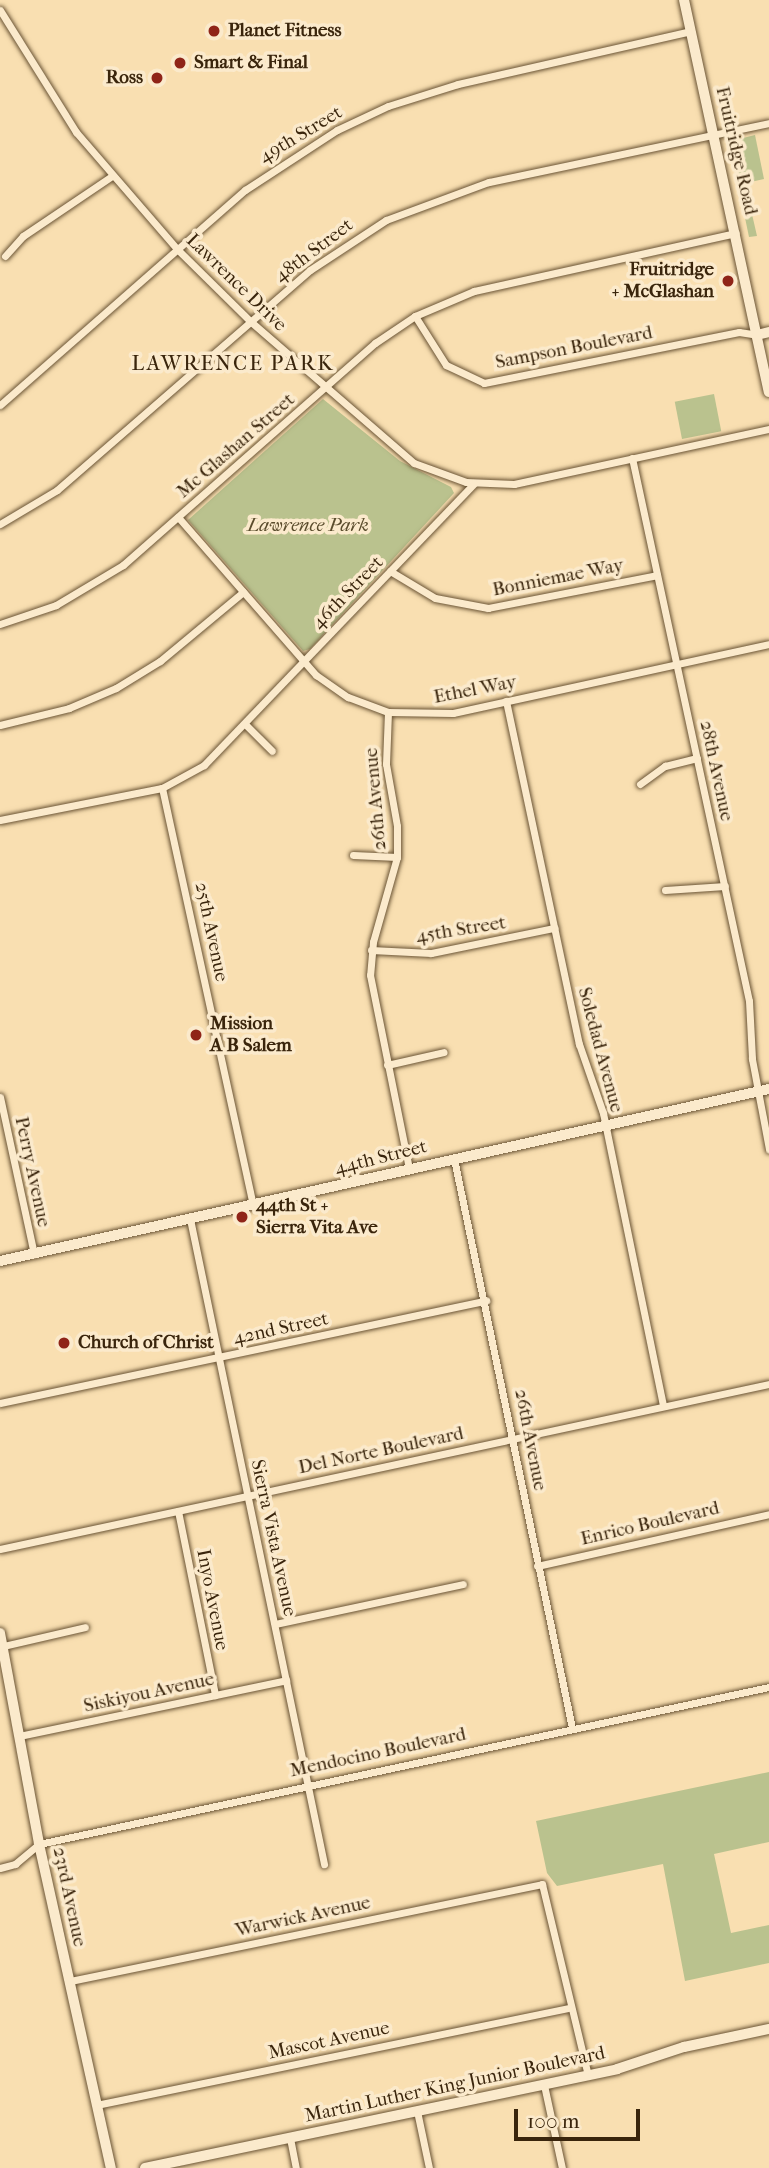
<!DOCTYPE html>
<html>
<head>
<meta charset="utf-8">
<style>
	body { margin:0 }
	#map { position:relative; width:769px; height:2168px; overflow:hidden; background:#f9dfb1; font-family:"IM FELL French Canon",serif }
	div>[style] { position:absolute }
	.green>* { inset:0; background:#bac28e; transform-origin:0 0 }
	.roads { filter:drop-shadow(0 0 2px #6a5435) drop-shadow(0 0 2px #6a5435) }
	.street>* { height:7px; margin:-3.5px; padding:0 3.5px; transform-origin:3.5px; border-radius:3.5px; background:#fbeacc }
	.secondary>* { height:10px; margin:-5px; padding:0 5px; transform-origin:5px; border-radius:5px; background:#fbeacc }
	.dots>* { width:19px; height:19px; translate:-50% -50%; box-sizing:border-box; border:4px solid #fbeacc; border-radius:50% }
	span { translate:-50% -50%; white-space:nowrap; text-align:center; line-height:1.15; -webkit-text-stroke:7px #fbeacc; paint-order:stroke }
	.poi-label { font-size:19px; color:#3a250c; font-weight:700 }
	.left { translate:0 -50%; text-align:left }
	.right { translate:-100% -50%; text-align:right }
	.street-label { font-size:19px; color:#3a250c }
	.park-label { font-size:19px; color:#5a4c2c; font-style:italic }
	.neighbourhood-label { font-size:21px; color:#3a250c; letter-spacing:2px }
	.scale { position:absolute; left:514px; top:2109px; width:126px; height:32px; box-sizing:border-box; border:4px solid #3a250c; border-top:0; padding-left:9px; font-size:21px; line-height:24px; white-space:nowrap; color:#3a250c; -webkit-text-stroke:5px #fbeacc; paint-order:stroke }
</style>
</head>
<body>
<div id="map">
	<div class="green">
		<i style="clip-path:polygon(755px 135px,764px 179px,737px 185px,731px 141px)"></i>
		<i style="clip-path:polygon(746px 188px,757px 236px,749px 237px,739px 189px)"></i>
		<i style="left:714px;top:394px;width:38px;height:40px;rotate:79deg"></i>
		<i style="clip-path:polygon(323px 399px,400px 461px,451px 487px,454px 493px,310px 649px,303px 651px,188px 520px)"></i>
		<i style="clip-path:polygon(769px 1772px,769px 1842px,714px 1854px,731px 1933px,769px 1925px,769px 1963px,685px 1981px,663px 1864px,557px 1886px,547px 1873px,536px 1821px)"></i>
	</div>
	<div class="roads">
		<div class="street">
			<i style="left:0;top:10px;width:144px;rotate:58.1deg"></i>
			<i style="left:76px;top:132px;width:155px;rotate:49.2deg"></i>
			<i style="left:177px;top:249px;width:103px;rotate:44.6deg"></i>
			<i style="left:250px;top:321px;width:217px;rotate:40.9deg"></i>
			<i style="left:414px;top:463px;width:55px;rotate:20.1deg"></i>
			<i style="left:466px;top:482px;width:48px;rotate:2.4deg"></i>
			<i style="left:514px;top:484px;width:261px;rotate:-12.2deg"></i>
			<i style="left:5px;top:256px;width:27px;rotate:-48deg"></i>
			<i style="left:23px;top:236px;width:107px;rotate:-34deg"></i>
			<i style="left:415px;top:316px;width:58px;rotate:57.7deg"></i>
			<i style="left:446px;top:365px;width:42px;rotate:25.3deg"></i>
			<i style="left:484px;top:383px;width:260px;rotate:-11.3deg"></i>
			<i style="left:739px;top:332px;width:18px;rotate:9deg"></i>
			<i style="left:0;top:405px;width:326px;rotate:-41.3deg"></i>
			<i style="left:245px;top:190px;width:110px;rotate:-33.1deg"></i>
			<i style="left:337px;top:130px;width:56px;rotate:-25.2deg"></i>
			<i style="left:388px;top:106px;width:73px;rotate:-17.4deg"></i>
			<i style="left:458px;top:84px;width:239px;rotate:-12.8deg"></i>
			<i style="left:632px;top:458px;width:555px;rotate:77.84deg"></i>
			<i style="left:749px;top:1001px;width:58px;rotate:87deg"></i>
			<i style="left:752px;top:1059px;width:92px;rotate:79.3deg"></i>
			<i style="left:178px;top:517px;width:210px;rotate:48.9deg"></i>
			<i style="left:316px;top:675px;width:39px;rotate:35deg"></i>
			<i style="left:348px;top:697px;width:43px;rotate:20.6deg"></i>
			<i style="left:388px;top:712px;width:65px;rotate:0.9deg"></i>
			<i style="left:453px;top:713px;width:323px;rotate:-12.3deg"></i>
			<i style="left:0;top:524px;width:66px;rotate:-30.8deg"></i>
			<i style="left:57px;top:490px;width:335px;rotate:-41deg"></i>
			<i style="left:310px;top:270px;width:91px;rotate:-33.3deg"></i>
			<i style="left:386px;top:220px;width:110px;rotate:-20.3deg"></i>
			<i style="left:489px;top:182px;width:286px;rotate:-11.9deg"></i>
			<i style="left:390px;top:571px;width:52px;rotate:31deg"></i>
			<i style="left:435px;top:598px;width:54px;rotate:10.7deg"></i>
			<i style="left:488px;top:608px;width:172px;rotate:-11deg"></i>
			<i style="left:0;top:624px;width:59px;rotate:-18.7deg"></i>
			<i style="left:56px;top:605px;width:78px;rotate:-30.8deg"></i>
			<i style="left:123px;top:565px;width:336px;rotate:-41.4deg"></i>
			<i style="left:375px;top:343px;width:48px;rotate:-34deg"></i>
			<i style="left:415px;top:316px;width:64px;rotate:-23deg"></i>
			<i style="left:474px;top:291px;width:268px;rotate:-12.5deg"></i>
			<i style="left:506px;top:701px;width:351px;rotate:78deg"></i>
			<i style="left:579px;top:1044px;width:73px;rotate:70.8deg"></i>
			<i style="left:603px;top:1113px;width:299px;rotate:78.4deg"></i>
			<i style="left:388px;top:712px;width:52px;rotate:92.2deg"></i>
			<i style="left:386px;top:764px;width:63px;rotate:79.9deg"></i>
			<i style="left:397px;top:826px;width:31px;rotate:90deg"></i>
			<i style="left:397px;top:857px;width:88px;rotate:105.8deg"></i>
			<i style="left:373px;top:942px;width:33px;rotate:95deg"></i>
			<i style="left:370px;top:975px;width:198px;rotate:78.6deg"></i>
			<i style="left:245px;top:724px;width:38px;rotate:45deg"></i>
			<i style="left:0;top:725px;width:71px;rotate:-13.8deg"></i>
			<i style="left:69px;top:708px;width:51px;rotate:-23.1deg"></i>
			<i style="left:116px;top:688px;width:52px;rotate:-31.5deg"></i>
			<i style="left:160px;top:661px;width:108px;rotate:-39.7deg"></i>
			<i style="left:640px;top:784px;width:31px;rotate:-36deg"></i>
			<i style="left:665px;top:766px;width:33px;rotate:-14deg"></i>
			<i style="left:162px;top:788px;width:428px;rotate:77.7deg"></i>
			<i style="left:0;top:820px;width:165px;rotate:-11.2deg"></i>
			<i style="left:162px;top:788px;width:48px;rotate:-28.7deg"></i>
			<i style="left:204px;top:765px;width:390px;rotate:-46.2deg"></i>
			<i style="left:353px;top:855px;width:44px;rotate:2.6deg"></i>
			<i style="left:665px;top:890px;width:60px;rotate:-3.8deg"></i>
			<i style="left:371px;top:950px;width:60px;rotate:2.9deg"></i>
			<i style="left:431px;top:953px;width:126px;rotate:-11.5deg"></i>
			<i style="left:387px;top:1065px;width:58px;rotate:-12.8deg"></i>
			<i style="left:0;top:1097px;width:161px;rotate:77.8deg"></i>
			<i style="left:454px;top:1159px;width:581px;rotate:78.28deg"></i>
			<i style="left:190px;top:1219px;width:659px;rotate:78.26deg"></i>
			<i style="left:0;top:1403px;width:497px;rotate:-11.9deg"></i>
			<i style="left:178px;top:1511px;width:188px;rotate:78.6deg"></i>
			<i style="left:0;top:1549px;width:787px;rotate:-12.11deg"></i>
			<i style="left:537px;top:1566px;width:238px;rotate:-12.6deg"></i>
			<i style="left:275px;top:1624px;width:192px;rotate:-12deg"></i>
			<i style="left:3px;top:1646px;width:84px;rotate:-13deg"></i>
			<i style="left:19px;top:1736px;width:273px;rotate:-11.8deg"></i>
			<i style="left:0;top:1868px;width:16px;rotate:-15deg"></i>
			<i style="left:15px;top:1864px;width:31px;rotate:-40deg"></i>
			<i style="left:39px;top:1844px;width:747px;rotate:-12.14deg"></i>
			<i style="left:70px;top:1981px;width:482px;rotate:-11.6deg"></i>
			<i style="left:542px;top:1884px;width:197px;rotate:76.5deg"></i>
			<i style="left:544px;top:2085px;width:85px;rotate:77.8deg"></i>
			<i style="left:96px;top:2105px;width:482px;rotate:-11.6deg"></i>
			<i style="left:417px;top:2111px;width:58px;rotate:78.1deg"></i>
			<i style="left:290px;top:2138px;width:31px;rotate:79deg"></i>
		</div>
		<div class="secondary">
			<i style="left:684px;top:0;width:401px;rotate:77.8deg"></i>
			<i style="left:757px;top:335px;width:12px;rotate:-14deg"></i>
			<i style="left:0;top:1261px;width:788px;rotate:-12.61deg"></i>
			<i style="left:0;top:1633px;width:215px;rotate:79.5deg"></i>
			<i style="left:39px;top:1844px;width:332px;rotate:77.5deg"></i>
			<i style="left:145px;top:2168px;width:482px;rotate:-11.8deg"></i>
			<i style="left:617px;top:2069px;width:71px;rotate:-18.2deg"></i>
			<i style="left:684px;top:2047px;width:87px;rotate:-12deg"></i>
		</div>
	</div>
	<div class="dots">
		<i style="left:214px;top:31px;background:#8f2418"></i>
		<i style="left:180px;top:63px;background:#8f2418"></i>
		<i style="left:157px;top:78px;background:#8f2418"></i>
		<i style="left:728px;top:281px;background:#8f2418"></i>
		<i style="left:196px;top:1035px;background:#8f2418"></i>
		<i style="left:242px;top:1217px;background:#8f2418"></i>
		<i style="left:64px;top:1343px;background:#8f2418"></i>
	</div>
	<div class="poi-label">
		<span class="left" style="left:228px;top:31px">Planet Fitness</span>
		<span class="left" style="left:194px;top:63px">Smart &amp; Final</span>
		<span class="right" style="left:143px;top:78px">Ross</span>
		<span class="right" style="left:714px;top:281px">Fruitridge<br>+ McGlashan</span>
		<span class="left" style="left:210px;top:1035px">Mission<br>A B Salem</span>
		<span class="left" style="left:256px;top:1217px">44th St +<br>Sierra Vita Ave</span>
		<span class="left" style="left:78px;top:1343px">Church of Christ</span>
	</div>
	<div class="street-label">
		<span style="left:301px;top:135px;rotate:-31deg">49th Street</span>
		<span style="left:736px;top:151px;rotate:77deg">Fruitridge Road</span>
		<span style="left:314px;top:251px;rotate:-37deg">48th Street</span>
		<span style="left:236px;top:283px;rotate:44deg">Lawrence Drive</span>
		<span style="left:574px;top:348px;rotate:-11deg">Sampson Boulevard</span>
		<span style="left:236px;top:446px;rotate:-41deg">Mc Glashan Street</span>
		<span style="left:558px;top:578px;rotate:-11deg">Bonniemae Way</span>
		<span style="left:348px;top:593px;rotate:-46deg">46th Street</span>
		<span style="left:475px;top:690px;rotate:-11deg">Ethel Way</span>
		<span style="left:716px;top:771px;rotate:78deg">28th Avenue</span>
		<span style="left:376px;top:799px;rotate:-95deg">26th Avenue</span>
		<span style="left:461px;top:930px;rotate:-9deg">45th Street</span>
		<span style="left:211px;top:932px;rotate:78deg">25th Avenue</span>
		<span style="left:600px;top:1050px;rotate:75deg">Soledad Avenue</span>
		<span style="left:381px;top:1158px;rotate:-14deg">44th Street</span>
		<span style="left:32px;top:1172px;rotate:78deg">Perry Avenue</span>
		<span style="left:281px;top:1329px;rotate:-12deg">42nd Street</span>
		<span style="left:530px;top:1440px;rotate:79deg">26th Avenue</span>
		<span style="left:381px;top:1451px;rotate:-12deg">Del Norte Boulevard</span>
		<span style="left:650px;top:1524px;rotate:-13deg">Enrico Boulevard</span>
		<span style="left:273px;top:1538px;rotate:78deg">Sierra Vista Avenue</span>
		<span style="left:212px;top:1600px;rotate:79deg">Inyo Avenue</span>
		<span style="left:149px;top:1693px;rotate:-12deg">Siskiyou Avenue</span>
		<span style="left:378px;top:1753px;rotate:-12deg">Mendocino Boulevard</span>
		<span style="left:69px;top:1897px;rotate:78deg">23rd Avenue</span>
		<span style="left:303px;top:1917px;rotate:-12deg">Warwick Avenue</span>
		<span style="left:329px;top:2041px;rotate:-12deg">Mascot Avenue</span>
		<span style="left:455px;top:2085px;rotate:-12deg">Martin Luther King Junior Boulevard</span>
	</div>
	<div class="park-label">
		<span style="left:308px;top:526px">Lawrence Park</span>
	</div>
	<div class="neighbourhood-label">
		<span style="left:233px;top:363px">LAWRENCE PARK</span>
	</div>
	<div class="scale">100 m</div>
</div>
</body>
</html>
